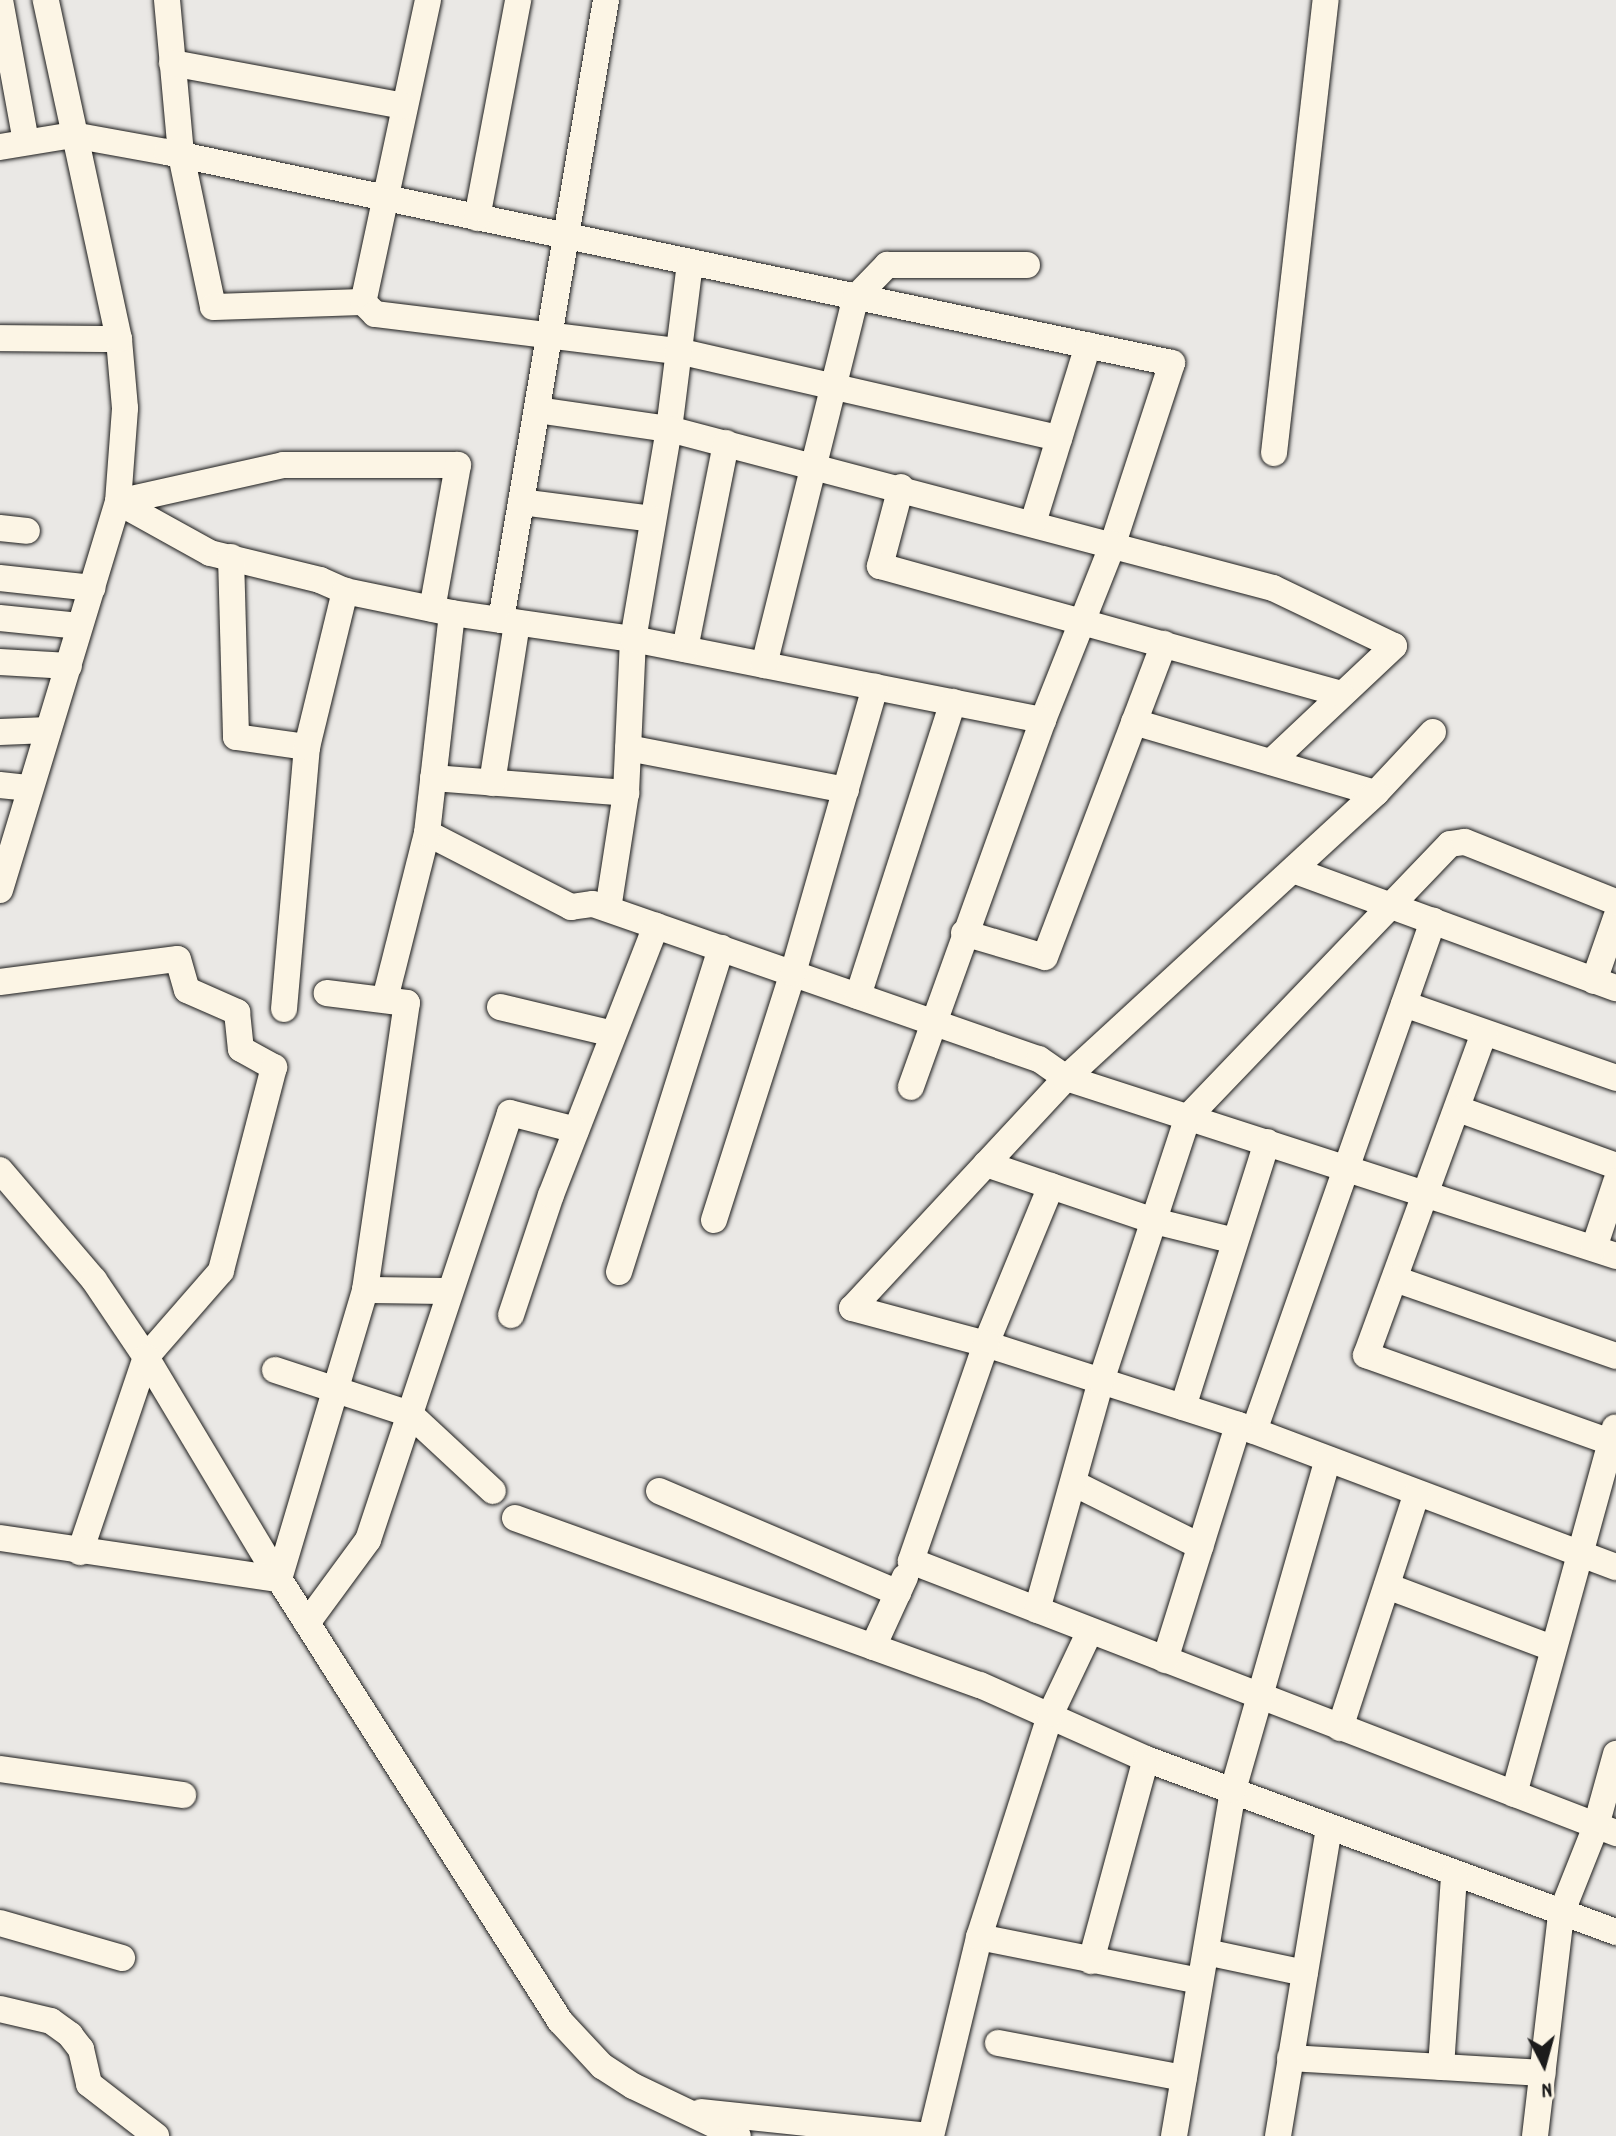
<!DOCTYPE html>
<html>
<head>
<meta charset="utf-8">
<style>
	body { margin:0 }
	#map { position:relative; width:1616px; height:2136px; overflow:hidden; background:#eae8e5; font-family:Dekko,sans-serif }
	div>[style] { position:absolute }
	.roads { filter:drop-shadow(0 0 2px #1c1c1c) drop-shadow(0 0 2px #1c1c1c) }
	.minor>* { height:26px; margin:-13px; padding:0 13px; transform-origin:13px; border-radius:13px; background:#fcf5e5 }
	span { translate:-50% -50%; white-space:nowrap; text-align:center; line-height:1.15; -webkit-text-stroke:8px #fcf5e5; paint-order:stroke }
	.north { position:absolute; left:1504px; top:2024px; width:80px; height:80px; -webkit-text-stroke:6px #fcf5e5; paint-order:stroke; rotate:174deg; font-size:22px; font-weight:700; line-height:32px; text-align:center; color:#1c1c1c }
	.north::after { content:''; display:block; margin:auto; width:28px; height:36px; background:#1c1c1c; clip-path:polygon(50% 0,100% 100%,50% 72%,0 100%) }
</style>
</head>
<body>
<div id="map">
	<div class="roads">
		<div class="minor">
			<i style="left:0;top:0;width:144px;rotate:79.6deg"></i>
			<i style="left:167px;top:0;width:156px;rotate:84.8deg"></i>
			<i style="left:181px;top:155px;width:155px;rotate:78.1deg"></i>
			<i style="left:213px;top:307px;width:150px;rotate:-1.9deg"></i>
			<i style="left:428px;top:0;width:309px;rotate:102.1deg"></i>
			<i style="left:363px;top:302px;width:17px;rotate:45deg"></i>
			<i style="left:375px;top:314px;width:305px;rotate:7deg"></i>
			<i style="left:678px;top:351px;width:391px;rotate:12.9deg"></i>
			<i style="left:172px;top:63px;width:236px;rotate:10.5deg"></i>
			<i style="left:0;top:147px;width:74px;rotate:-9.3deg"></i>
			<i style="left:73px;top:135px;width:96px;rotate:10.3deg"></i>
			<i style="left:167px;top:152px;width:1027px;rotate:11.86deg"></i>
			<i style="left:1172px;top:363px;width:190px;rotate:108.1deg"></i>
			<i style="left:1113px;top:544px;width:189px;rotate:111.7deg"></i>
			<i style="left:1043px;top:720px;width:390px;rotate:109.8deg"></i>
			<i style="left:477px;top:218px;width:222px;rotate:-79.3deg"></i>
			<i style="left:690px;top:263px;width:167px;rotate:97.2deg"></i>
			<i style="left:669px;top:429px;width:625px;rotate:14.75deg"></i>
			<i style="left:1273px;top:588px;width:134px;rotate:25.6deg"></i>
			<i style="left:1394px;top:646px;width:169px;rotate:136.7deg"></i>
			<i style="left:0;top:338px;width:119px;rotate:0.5deg"></i>
			<i style="left:537px;top:410px;width:133px;rotate:8.2deg"></i>
			<i style="left:669px;top:429px;width:213px;rotate:99.7deg"></i>
			<i style="left:633px;top:639px;width:154px;rotate:92.6deg"></i>
			<i style="left:626px;top:793px;width:117px;rotate:98.8deg"></i>
			<i style="left:1274px;top:453px;width:456px;rotate:-83.5deg"></i>
			<i style="left:901px;top:487px;width:82px;rotate:104.9deg"></i>
			<i style="left:880px;top:566px;width:478px;rotate:15.5deg"></i>
			<i style="left:118px;top:502px;width:105px;rotate:29deg"></i>
			<i style="left:210px;top:553px;width:113px;rotate:13.8deg"></i>
			<i style="left:320px;top:580px;width:27px;rotate:24deg"></i>
			<i style="left:345px;top:591px;width:109px;rotate:11.6deg"></i>
			<i style="left:452px;top:613px;width:183px;rotate:8.2deg"></i>
			<i style="left:633px;top:639px;width:418px;rotate:11.2deg"></i>
			<i style="left:118px;top:502px;width:169px;rotate:-12.6deg"></i>
			<i style="left:283px;top:465px;width:175px"></i>
			<i style="left:458px;top:465px;width:146px;rotate:100.2deg"></i>
			<i style="left:521px;top:502px;width:133px;rotate:7.3deg"></i>
			<i style="left:1033px;top:523px;width:186px;rotate:-72.8deg"></i>
			<i style="left:0;top:528px;width:27px;rotate:6deg"></i>
			<i style="left:231px;top:557px;width:180px;rotate:88.4deg"></i>
			<i style="left:236px;top:737px;width:72px;rotate:8deg"></i>
			<i style="left:0;top:578px;width:93px;rotate:6.2deg"></i>
			<i style="left:0;top:618px;width:80px;rotate:5.7deg"></i>
			<i style="left:501px;top:620px;width:629px;rotate:-80.39deg"></i>
			<i style="left:685px;top:649px;width:210px;rotate:-78.7deg"></i>
			<i style="left:0;top:662px;width:69px;rotate:3.3deg"></i>
			<i style="left:764px;top:665px;width:379px;rotate:-76deg"></i>
			<i style="left:856px;top:297px;width:45px;rotate:-45.9deg"></i>
			<i style="left:887px;top:265px;width:140px"></i>
			<i style="left:1134px;top:722px;width:252px;rotate:16.4deg"></i>
			<i style="left:0;top:732px;width:48px;rotate:-2.4deg"></i>
			<i style="left:1433px;top:732px;width:83px;rotate:133.1deg"></i>
			<i style="left:1376px;top:793px;width:421px;rotate:137.4deg"></i>
			<i style="left:1066px;top:1078px;width:314px;rotate:132.9deg"></i>
			<i style="left:852px;top:1308px;width:139px;rotate:15deg"></i>
			<i style="left:986px;top:1344px;width:265px;rotate:17.8deg"></i>
			<i style="left:1238px;top:1425px;width:404px;rotate:20.6deg"></i>
			<i style="left:628px;top:748px;width:222px;rotate:10.9deg"></i>
			<i style="left:433px;top:778px;width:194px;rotate:4.4deg"></i>
			<i style="left:492px;top:783px;width:162px;rotate:-81.1deg"></i>
			<i style="left:0;top:785px;width:30px;rotate:6deg"></i>
			<i style="left:427px;top:833px;width:162px;rotate:27.2deg"></i>
			<i style="left:571px;top:907px;width:22px;rotate:-8deg"></i>
			<i style="left:593px;top:904px;width:472px;rotate:19.2deg"></i>
			<i style="left:1039px;top:1059px;width:33px;rotate:35deg"></i>
			<i style="left:1066px;top:1078px;width:578px;rotate:17.93deg"></i>
			<i style="left:1293px;top:870px;width:344px;rotate:20.1deg"></i>
			<i style="left:0;top:890px;width:406px;rotate:-73.1deg"></i>
			<i style="left:118px;top:502px;width:94px;rotate:-85.7deg"></i>
			<i style="left:125px;top:408px;width:69px;rotate:-95deg"></i>
			<i style="left:119px;top:339px;width:347px;rotate:-102.2deg"></i>
			<i style="left:964px;top:933px;width:84px;rotate:16.5deg"></i>
			<i style="left:1045px;top:957px;width:335px;rotate:-69.2deg"></i>
			<i style="left:1594px;top:981px;width:67px;rotate:-70.8deg"></i>
			<i style="left:0;top:982px;width:179px;rotate:-7.4deg"></i>
			<i style="left:178px;top:959px;width:32px;rotate:74deg"></i>
			<i style="left:187px;top:990px;width:55px;rotate:23.7deg"></i>
			<i style="left:237px;top:1012px;width:37px;rotate:84deg"></i>
			<i style="left:241px;top:1049px;width:38px;rotate:29deg"></i>
			<i style="left:274px;top:1067px;width:211px;rotate:104.6deg"></i>
			<i style="left:221px;top:1271px;width:114px;rotate:131.1deg"></i>
			<i style="left:146px;top:1357px;width:206px;rotate:108.7deg"></i>
			<i style="left:858px;top:996px;width:309px;rotate:-72.1deg"></i>
			<i style="left:385px;top:999px;width:171px;rotate:-75.8deg"></i>
			<i style="left:427px;top:833px;width:221px;rotate:-83.5deg"></i>
			<i style="left:1404px;top:1004px;width:225px;rotate:19.2deg"></i>
			<i style="left:500px;top:1007px;width:116px;rotate:13.4deg"></i>
			<i style="left:284px;top:1009px;width:263px;rotate:-85deg"></i>
			<i style="left:307px;top:747px;width:161px;rotate:-76.3deg"></i>
			<i style="left:1484px;top:1033px;width:343px;rotate:110.1deg"></i>
			<i style="left:1366px;top:1355px;width:259px;rotate:19.6deg"></i>
			<i style="left:1458px;top:1109px;width:168px;rotate:19.8deg"></i>
			<i style="left:986px;top:1164px;width:177px;rotate:18.7deg"></i>
			<i style="left:1154px;top:1221px;width:83px;rotate:13.9deg"></i>
			<i style="left:0;top:1170px;width:145px;rotate:49.5deg"></i>
			<i style="left:94px;top:1280px;width:93px;rotate:56deg"></i>
			<i style="left:146px;top:1357px;width:259px;rotate:59.1deg"></i>
			<i style="left:279px;top:1579px;width:524px;rotate:57.55deg"></i>
			<i style="left:560px;top:2021px;width:62px;rotate:47deg"></i>
			<i style="left:602px;top:2066px;width:37px;rotate:33deg"></i>
			<i style="left:633px;top:2086px;width:116px;rotate:25.5deg"></i>
			<i style="left:1051px;top:1186px;width:171px;rotate:112.4deg"></i>
			<i style="left:986px;top:1344px;width:230px;rotate:109.1deg"></i>
			<i style="left:911px;top:1561px;width:756px;rotate:21.1deg"></i>
			<i style="left:714px;top:1220px;width:259px;rotate:-72.3deg"></i>
			<i style="left:793px;top:973px;width:298px;rotate:-74deg"></i>
			<i style="left:1594px;top:1248px;width:70px;rotate:-71.6deg"></i>
			<i style="left:619px;top:1272px;width:340px;rotate:-72.5deg"></i>
			<i style="left:1395px;top:1279px;width:234px;rotate:19.2deg"></i>
			<i style="left:365px;top:1290px;width:85px;rotate:0.7deg"></i>
			<i style="left:511px;top:1315px;width:126px;rotate:-71.6deg"></i>
			<i style="left:551px;top:1195px;width:289px;rotate:-68.7deg"></i>
			<i style="left:275px;top:1370px;width:142px;rotate:18.1deg"></i>
			<i style="left:410px;top:1414px;width:113px;rotate:42.9deg"></i>
			<i style="left:1183px;top:1407px;width:278px;rotate:-72.4deg"></i>
			<i style="left:1254px;top:1431px;width:541px;rotate:-70.66deg"></i>
			<i style="left:1075px;top:1484px;width:140px;rotate:26.4deg"></i>
			<i style="left:659px;top:1491px;width:260px;rotate:23.1deg"></i>
			<i style="left:515px;top:1518px;width:494px;rotate:19.8deg"></i>
			<i style="left:980px;top:1685px;width:182px;rotate:24deg"></i>
			<i style="left:1146px;top:1759px;width:501px;rotate:20.21deg"></i>
			<i style="left:0;top:1538px;width:282px;rotate:8.4deg"></i>
			<i style="left:279px;top:1579px;width:302px;rotate:-73.4deg"></i>
			<i style="left:365px;top:1290px;width:290px;rotate:-81.7deg"></i>
			<i style="left:407px;top:1003px;width:81px;rotate:-172.9deg"></i>
			<i style="left:1387px;top:1586px;width:176px;rotate:20.6deg"></i>
			<i style="left:1037px;top:1610px;width:238px;rotate:-74.4deg"></i>
			<i style="left:1101px;top:1381px;width:278px;rotate:-71.8deg"></i>
			<i style="left:1188px;top:1117px;width:378px;rotate:-46.2deg"></i>
			<i style="left:1450px;top:844px;width:15px;rotate:-8deg"></i>
			<i style="left:1465px;top:842px;width:162px;rotate:21.7deg"></i>
			<i style="left:307px;top:1623px;width:103px;rotate:-53.7deg"></i>
			<i style="left:368px;top:1540px;width:450px;rotate:-71.6deg"></i>
			<i style="left:510px;top:1113px;width:68px;rotate:14.4deg"></i>
			<i style="left:873px;top:1647px;width:77px;rotate:-65.4deg"></i>
			<i style="left:1165px;top:1660px;width:246px;rotate:-72.7deg"></i>
			<i style="left:1340px;top:1728px;width:247px;rotate:-71.9deg"></i>
			<i style="left:0;top:1769px;width:185px;rotate:8.1deg"></i>
			<i style="left:1514px;top:1794px;width:380px;rotate:-74.6deg"></i>
			<i style="left:0;top:1923px;width:127px;rotate:16deg"></i>
			<i style="left:979px;top:1937px;width:225px;rotate:11.3deg"></i>
			<i style="left:1206px;top:1952px;width:101px;rotate:12deg"></i>
			<i style="left:1091px;top:1961px;width:209px;rotate:-74.8deg"></i>
			<i style="left:0;top:2009px;width:52px;rotate:13.2deg"></i>
			<i style="left:51px;top:2021px;width:24px;rotate:36deg"></i>
			<i style="left:70px;top:2035px;width:18px;rotate:52deg"></i>
			<i style="left:81px;top:2049px;width:36px;rotate:77deg"></i>
			<i style="left:89px;top:2084px;width:85px;rotate:37.8deg"></i>
			<i style="left:998px;top:2043px;width:189px;rotate:10.7deg"></i>
			<i style="left:1290px;top:2058px;width:253px;rotate:3.4deg"></i>
			<i style="left:1441px;top:2067px;width:192px;rotate:-86.1deg"></i>
			<i style="left:701px;top:2112px;width:228px;rotate:6deg"></i>
			<i style="left:931px;top:2136px;width:205px;rotate:-76.4deg"></i>
			<i style="left:979px;top:1937px;width:235px;rotate:-72.2deg"></i>
			<i style="left:1051px;top:1713px;width:91px;rotate:-64.6deg"></i>
			<i style="left:1174px;top:2136px;width:351px;rotate:-80.3deg"></i>
			<i style="left:1233px;top:1790px;width:344px;rotate:-74deg"></i>
			<i style="left:1278px;top:2136px;width:313px;rotate:-80.6deg"></i>
			<i style="left:1535px;top:2136px;width:224px;rotate:-83.3deg"></i>
			<i style="left:1561px;top:1914px;width:95px;rotate:-68.3deg"></i>
			<i style="left:1596px;top:1826px;width:75px;rotate:-74.5deg"></i>
		</div>
	</div>
	<div class="north">N</div>
</div>
</body>
</html>
